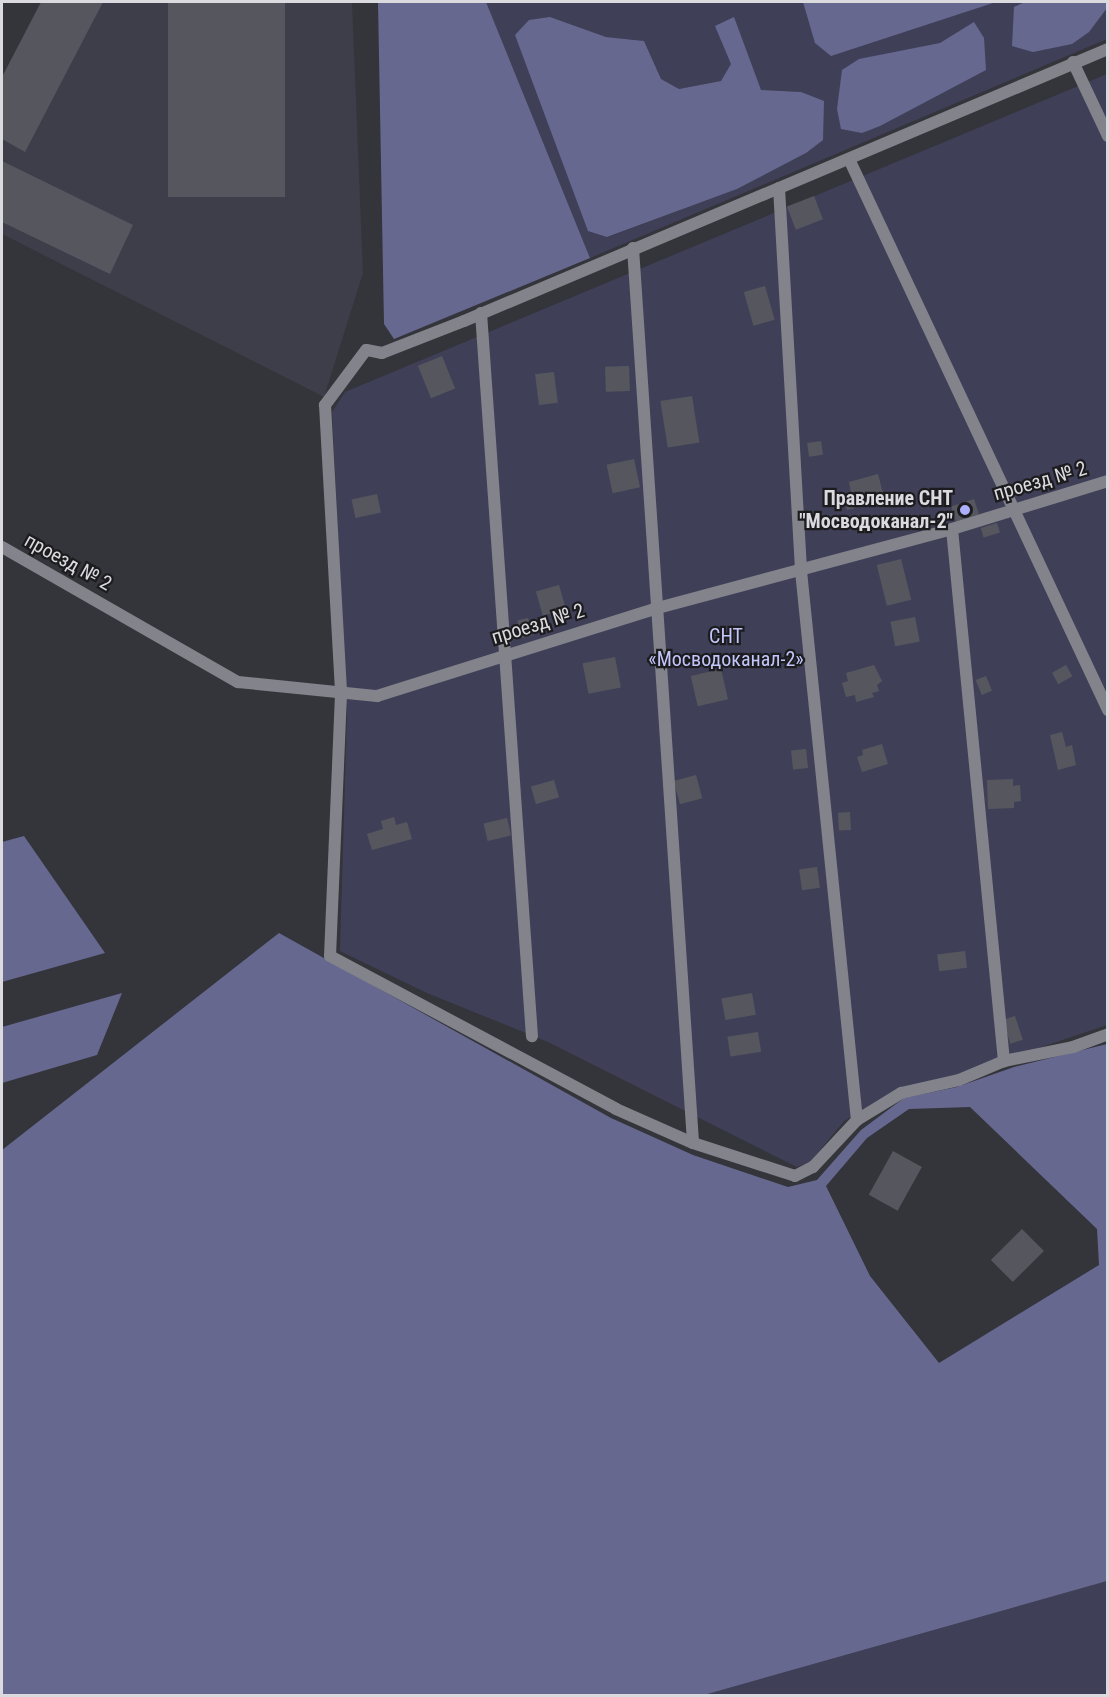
<!DOCTYPE html>
<html>
<head>
<meta charset="utf-8">
<style>
	body { margin:0 }
	#map { position:relative; width:1109px; height:1697px; overflow:hidden; background:#34343b; font-family:"Roboto Condensed",sans-serif }
	div>[style] { position:absolute }
	.built>* { inset:0; background:#3d3e4a }
	.green>* { inset:0; background:#3f4058 }
	.forest>* { inset:0; background:#666890 }
	.building>* { inset:0; background:#56575e; transform-origin:0 0 }
	.street>* { height:12px; margin:-6px; padding:0 6px; transform-origin:6px; border-radius:6px; background:#83848b }
	.dots>* { width:16px; height:16px; translate:-50% -50%; box-sizing:border-box; border:3px solid #1c1c1f; border-radius:50% }
	span { translate:-50% -50%; white-space:nowrap; text-align:center; line-height:1.15; -webkit-text-stroke:4.5px #1c1c1f; paint-order:stroke }
	.street-label { font-size:20px; color:#dadadf }
	.poi-label { font-size:20px; color:#dadadf; font-weight:700 }
	.right { translate:-100% -50%; text-align:right }
	.park-label { font-size:20px; color:#c3c6fb }
	.frame { position:absolute; inset:0; border:3px solid #dadadf; pointer-events:none }
</style>
</head>
<body>
<div id="map">
	<div class="built">
		<i style="clip-path:polygon(42px 2px,352px 2px,363px 273px,324px 397px,2px 234px,2px 78px)"></i>
	</div>
	<div class="green">
		<i style="clip-path:polygon(evenodd,486px 2px,1107px 2px,1107px 39px,590px 258px,486px 2px,550px 17px,606px 37px,644px 41px,661px 79px,679px 89px,721px 81px,732px 64px,716px 26px,761px 90px,801px 92px,806px 153px,737px 189px,608px 237px,550px 17px)"></i>
		<i style="clip-path:polygon(1107px 74px,1107px 1025px,958px 1075px,897px 1089px,844px 1121px,810px 1162px,797px 1167px,548px 1042px,427px 993px,340px 951px,347px 714px,332px 412px,345px 392px)"></i>
		<i style="clip-path:polygon(1107px 1581px,1107px 1695px,704px 1695px)"></i>
	</div>
	<div class="forest">
		<i style="clip-path:polygon(378px 2px,486px 2px,590px 258px,394px 339px,384px 324px)"></i>
		<i style="clip-path:polygon(803px 2px,996px 2px,831px 56px,815px 43px)"></i>
		<i style="clip-path:polygon(1025px 2px,1107px 2px,1107px 8px,1089px 32px,1072px 44px,1033px 52px,1012px 46px,1014px 7px)"></i>
		<i style="clip-path:polygon(550px 17px,606px 37px,644px 41px,661px 79px,679px 89px,721px 81px,731px 64px,715px 26px,734px 17px,761px 90px,801px 92px,824px 101px,823px 140px,806px 153px,737px 189px,607px 237px,588px 231px,515px 35px,529px 20px)"></i>
		<i style="clip-path:polygon(974px 22px,984px 38px,986px 70px,880px 126px,862px 133px,841px 129px,837px 109px,842px 70px,859px 59px,940px 43px)"></i>
		<i style="clip-path:polygon(24px 836px,105px 953px,2px 982px,2px 842px)"></i>
		<i style="clip-path:polygon(evenodd,279px 933px,611px 1118px,693px 1155px,788px 1187px,817px 1180px,861px 1130px,904px 1098px,957px 1087px,1014px 1067px,1107px 1044px,1107px 1581px,704px 1695px,2px 1696px,2px 1150px,279px 933px,970px 1107px,1097px 1229px,1099px 1265px,939px 1363px,870px 1276px,826px 1186px,867px 1138px,909px 1109px,970px 1107px)"></i>
		<i style="clip-path:polygon(122px 993px,97px 1055px,2px 1083px,2px 1027px)"></i>
	</div>
	<div class="building">
		<i style="clip-path:polygon(41px 2px,103px 2px,25px 152px,2px 139px,2px 77px)"></i>
		<i style="left:168px;top:2px;width:117px;height:195px"></i>
		<i style="clip-path:polygon(2px 161px,133px 225px,110px 274px,2px 222px)"></i>
		<i style="left:814px;top:196px;width:25px;height:29px;rotate:69deg"></i>
		<i style="left:765px;top:286px;width:35px;height:22px;rotate:74deg"></i>
		<i style="left:442px;top:356px;width:35px;height:26px;rotate:68deg"></i>
		<i style="left:629px;top:366px;width:25px;height:24px;rotate:88deg"></i>
		<i style="left:554px;top:372px;width:31px;height:19px;rotate:83deg"></i>
		<i style="left:692px;top:396px;width:47px;height:32px;rotate:81deg"></i>
		<i style="left:821px;top:441px;width:14px;height:14px;rotate:82deg"></i>
		<i style="left:634px;top:459px;width:29px;height:28px;rotate:78deg"></i>
		<i style="clip-path:polygon(878px 474px,885px 501px,847px 510px,843px 495px,851px 493px,849px 482px)"></i>
		<i style="left:377px;top:494px;width:19px;height:26px;rotate:78deg"></i>
		<i style="left:974px;top:499px;width:16px;height:24px;rotate:72deg"></i>
		<i style="left:997px;top:523px;width:10px;height:17px;rotate:73deg"></i>
		<i style="left:901px;top:559px;width:42px;height:25px;rotate:76deg"></i>
		<i style="left:559px;top:585px;width:25px;height:24px;rotate:74deg"></i>
		<i style="left:915px;top:617px;width:25px;height:25px;rotate:79deg"></i>
		<i style="left:528px;top:618px;width:18px;height:11px;rotate:77deg"></i>
		<i style="left:615px;top:657px;width:31px;height:33px;rotate:79deg"></i>
		<i style="clip-path:polygon(874px 665px,882px 681px,877px 685px,879px 691px,872px 693px,874px 697px,856px 702px,855px 695px,846px 697px,842px 683px,848px 681px,846px 673px)"></i>
		<i style="left:1066px;top:665px;width:13px;height:16px;rotate:61deg"></i>
		<i style="left:721px;top:669px;width:31px;height:31px;rotate:77deg"></i>
		<i style="left:986px;top:676px;width:16px;height:11px;rotate:68deg"></i>
		<i style="clip-path:polygon(1062px 732px,1066px 747px,1072px 745px,1076px 765px,1058px 770px,1050px 735px)"></i>
		<i style="clip-path:polygon(882px 744px,888px 764px,862px 772px,857px 757px,863px 755px,862px 750px)"></i>
		<i style="left:806px;top:749px;width:19px;height:15px;rotate:84deg"></i>
		<i style="left:696px;top:775px;width:24px;height:23px;rotate:75deg"></i>
		<i style="clip-path:polygon(1013px 779px,1013px 786px,1020px 785px,1021px 801px,1014px 802px,1014px 808px,988px 809px,987px 780px)"></i>
		<i style="left:554px;top:780px;width:18px;height:24px;rotate:74deg"></i>
		<i style="left:850px;top:812px;width:18px;height:12px;rotate:87deg"></i>
		<i style="clip-path:polygon(394px 817px,396px 825px,407px 822px,412px 839px,372px 850px,367px 834px,383px 829px,381px 821px)"></i>
		<i style="left:507px;top:818px;width:18px;height:24px;rotate:77deg"></i>
		<i style="left:817px;top:867px;width:21px;height:18px;rotate:82deg"></i>
		<i style="left:965px;top:951px;width:17px;height:28px;rotate:83deg"></i>
		<i style="left:752px;top:993px;width:22px;height:31px;rotate:80deg"></i>
		<i style="left:1015px;top:1016px;width:25px;height:13px;rotate:72deg"></i>
		<i style="left:758px;top:1032px;width:20px;height:31px;rotate:81deg"></i>
		<i style="left:893px;top:1151px;width:33px;height:50px;rotate:29deg"></i>
		<i style="left:1022px;top:1229px;width:31px;height:44px;rotate:45deg"></i>
	</div>
	<div class="street">
		<i style="left:1108px;top:49px;width:699px;rotate:157.1deg"></i>
		<i style="left:464px;top:321px;width:88px;rotate:158.7deg"></i>
		<i style="left:382px;top:353px;width:16px;rotate:-169deg"></i>
		<i style="left:366px;top:350px;width:69px;rotate:126.7deg"></i>
		<i style="left:325px;top:405px;width:289px;rotate:86.8deg"></i>
		<i style="left:341px;top:694px;width:262px;rotate:92.4deg"></i>
		<i style="left:330px;top:956px;width:324px;rotate:28.1deg"></i>
		<i style="left:616px;top:1109px;width:84px;rotate:23.8deg"></i>
		<i style="left:693px;top:1143px;width:107px;rotate:17.9deg"></i>
		<i style="left:795px;top:1176px;width:20px;rotate:-27deg"></i>
		<i style="left:813px;top:1167px;width:64px;rotate:-46.9deg"></i>
		<i style="left:857px;top:1120px;width:52px;rotate:-31.5deg"></i>
		<i style="left:901px;top:1093px;width:59px;rotate:-12.6deg"></i>
		<i style="left:959px;top:1080px;width:49px;rotate:-22.9deg"></i>
		<i style="left:1004px;top:1061px;width:70px;rotate:-11.5deg"></i>
		<i style="left:1073px;top:1047px;width:37px;rotate:-20deg"></i>
		<i style="left:1073px;top:62px;width:82px;rotate:64.7deg"></i>
		<i style="left:849px;top:159px;width:609px;rotate:64.82deg"></i>
		<i style="left:779px;top:188px;width:384px;rotate:86.7deg"></i>
		<i style="left:801px;top:571px;width:552px;rotate:84.18deg"></i>
		<i style="left:633px;top:248px;width:897px;rotate:86.16deg"></i>
		<i style="left:481px;top:313px;width:725px;rotate:85.97deg"></i>
		<i style="left:952px;top:529px;width:535px;rotate:84.42deg"></i>
		<i style="left:2px;top:547px;width:272px;rotate:29.8deg"></i>
		<i style="left:238px;top:682px;width:140px;rotate:5.8deg"></i>
		<i style="left:377px;top:696px;width:290px;rotate:-17.4deg"></i>
		<i style="left:654px;top:609px;width:309px;rotate:-15deg"></i>
		<i style="left:952px;top:529px;width:163px;rotate:-17.1deg"></i>
	</div>
	<div class="dots">
		<i style="left:965px;top:510px;background:#adaffb"></i>
	</div>
	<div class="street-label">
		<span style="left:1040px;top:481px;rotate:-16deg">проезд № 2</span>
		<span style="left:68px;top:562px;rotate:29deg">проезд № 2</span>
		<span style="left:538px;top:624px;rotate:-17deg">проезд № 2</span>
	</div>
	<div class="poi-label">
		<span class="right" style="left:953px;top:510px">Правление СНТ<br>"Мосводоканал-2"</span>
	</div>
	<div class="park-label">
		<span style="left:726px;top:648px">СНТ<br>«Мосводоканал-2»</span>
	</div>
	<div class="frame"></div>
</div>
</body>
</html>
